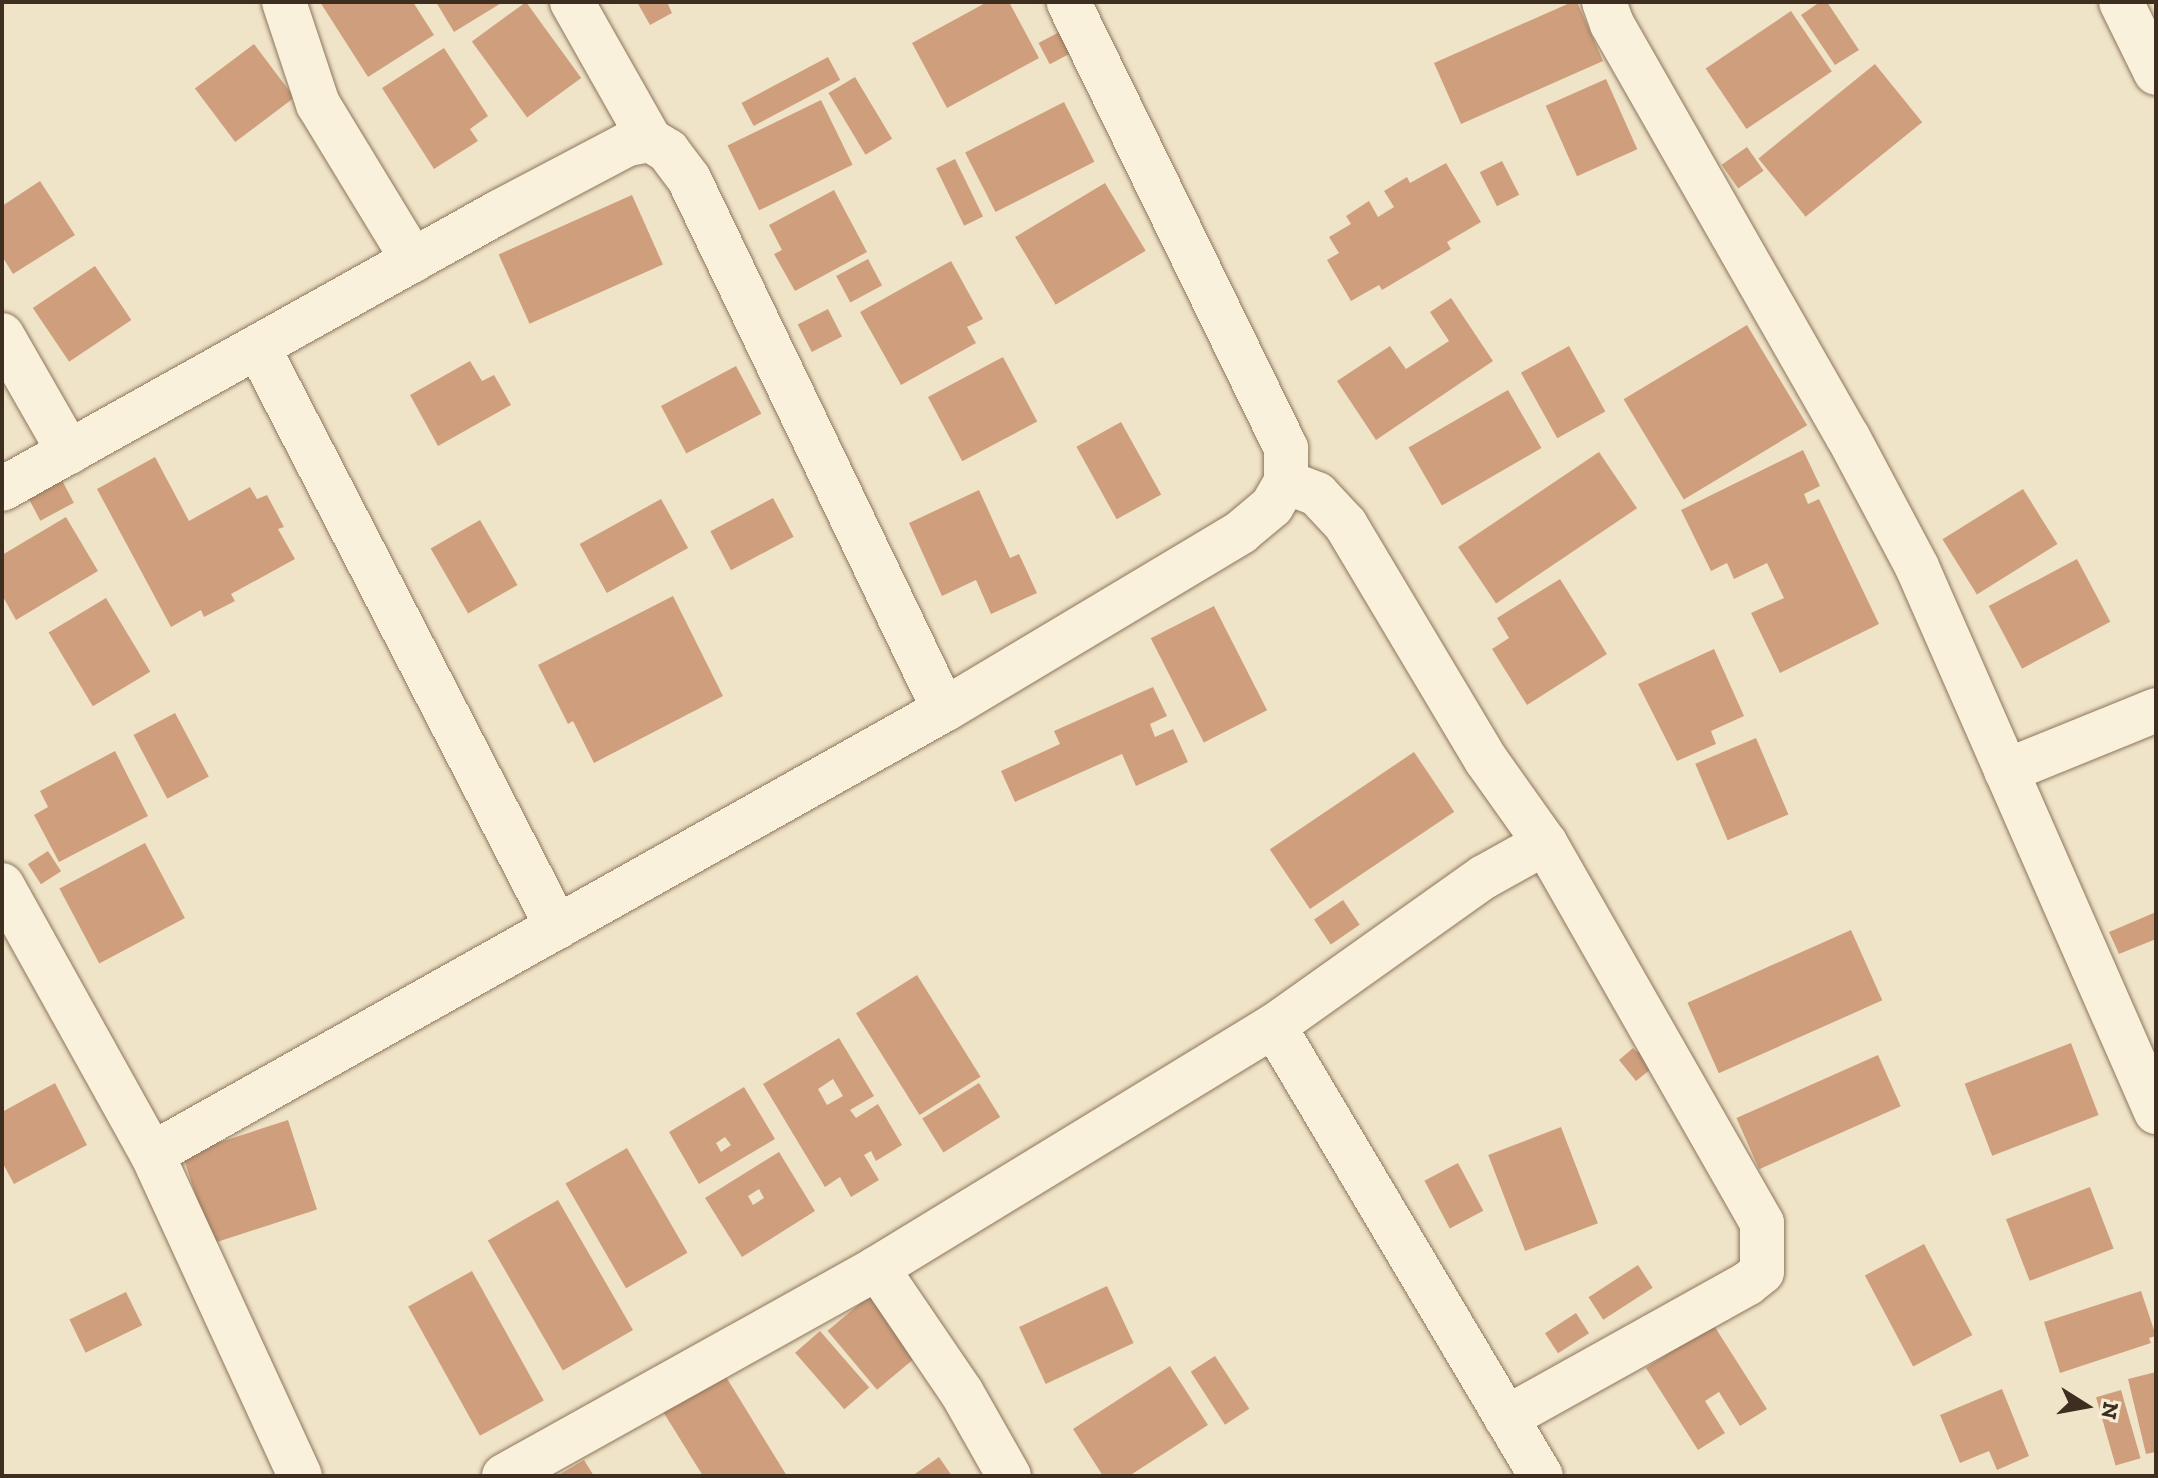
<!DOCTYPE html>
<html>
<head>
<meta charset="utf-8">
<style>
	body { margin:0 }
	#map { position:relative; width:2158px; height:1478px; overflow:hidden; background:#f0e4c8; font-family:"Zilla Slab",serif }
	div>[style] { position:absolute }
	.building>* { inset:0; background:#cf9f7d; transform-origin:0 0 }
	.roads { filter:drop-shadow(0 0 2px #8d765c) drop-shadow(0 0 2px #8d765c) }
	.minor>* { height:44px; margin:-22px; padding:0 22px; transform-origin:22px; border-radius:22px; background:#faf1dc }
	span { translate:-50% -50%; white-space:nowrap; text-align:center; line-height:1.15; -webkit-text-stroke:7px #f7eed8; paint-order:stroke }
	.frame { position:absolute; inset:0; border:4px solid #3d2e20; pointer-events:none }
	.north { position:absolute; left:2046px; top:1366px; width:80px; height:80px; -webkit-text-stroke:6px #f7eed8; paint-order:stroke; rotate:101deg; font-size:22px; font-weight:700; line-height:32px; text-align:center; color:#3d2e20 }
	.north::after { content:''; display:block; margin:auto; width:28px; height:36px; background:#3d2e20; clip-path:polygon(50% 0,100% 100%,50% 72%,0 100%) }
</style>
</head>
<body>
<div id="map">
	<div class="building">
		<i style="clip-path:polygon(320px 2px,413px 2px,434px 35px,368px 77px)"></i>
		<i style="clip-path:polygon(436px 2px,503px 2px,454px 32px)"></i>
		<i style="left:526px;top:2px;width:94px;height:67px;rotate:54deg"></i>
		<i style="clip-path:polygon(637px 2px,667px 2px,672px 13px,650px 25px)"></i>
		<i style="clip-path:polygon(987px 2px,1009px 2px,1039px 58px,947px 108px,912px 43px)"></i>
		<i style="clip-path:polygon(1572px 2px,1577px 2px,1603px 61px,1461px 124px,1434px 63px)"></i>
		<i style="clip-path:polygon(1820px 2px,1827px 2px,1859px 50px,1835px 65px,1801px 15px)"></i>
		<i style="left:1791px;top:11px;width:73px;height:103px;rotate:56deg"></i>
		<i style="left:1065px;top:29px;width:24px;height:30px;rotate:62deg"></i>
		<i style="left:254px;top:44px;width:67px;height:74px;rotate:53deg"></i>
		<i style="clip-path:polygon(444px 48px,488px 116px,470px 129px,478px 141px,434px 169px,382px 88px)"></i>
		<i style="left:828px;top:57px;width:26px;height:98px;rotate:62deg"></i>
		<i style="left:1875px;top:64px;width:75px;height:150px;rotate:51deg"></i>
		<i style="left:855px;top:77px;width:72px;height:31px;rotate:59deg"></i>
		<i style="left:1606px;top:79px;width:77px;height:66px;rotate:66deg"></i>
		<i style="left:821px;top:100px;width:72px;height:104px;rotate:64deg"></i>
		<i style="left:1064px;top:102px;width:67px;height:111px;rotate:63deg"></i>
		<i style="left:1747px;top:147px;width:29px;height:31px;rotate:55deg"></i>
		<i style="left:955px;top:159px;width:64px;height:21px;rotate:64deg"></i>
		<i style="left:1502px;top:161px;width:38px;height:25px;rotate:63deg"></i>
		<i style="clip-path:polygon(1446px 163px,1481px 222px,1447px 242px,1451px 249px,1382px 290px,1379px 285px,1351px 301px,1327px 260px,1339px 253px,1329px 237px,1351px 224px,1346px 216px,1369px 201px,1378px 217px,1394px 207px,1384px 191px,1407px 177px,1410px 183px)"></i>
		<i style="clip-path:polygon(40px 181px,75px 235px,13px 274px,2px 256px,2px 206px)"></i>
		<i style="left:1105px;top:183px;width:79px;height:105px;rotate:59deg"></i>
		<i style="clip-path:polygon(834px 190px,867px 252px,795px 291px,774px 254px,782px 250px,769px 225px)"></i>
		<i style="left:632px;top:195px;width:76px;height:146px;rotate:66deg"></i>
		<i style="left:868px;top:259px;width:30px;height:36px;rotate:62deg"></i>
		<i style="clip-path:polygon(951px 261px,983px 319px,967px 327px,976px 343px,901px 385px,860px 312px)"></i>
		<i style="left:95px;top:266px;width:65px;height:75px;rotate:56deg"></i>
		<i style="clip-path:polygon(1451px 298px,1493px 361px,1376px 440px,1337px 381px,1390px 346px,1406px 369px,1449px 341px,1430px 312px)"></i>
		<i style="left:828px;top:309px;width:31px;height:34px;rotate:63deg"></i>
		<i style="left:1747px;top:325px;width:117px;height:144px;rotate:59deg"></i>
		<i style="left:1569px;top:346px;width:75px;height:55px;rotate:61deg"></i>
		<i style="left:1003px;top:357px;width:73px;height:85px;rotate:62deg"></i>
		<i style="clip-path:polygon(470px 361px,482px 381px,494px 375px,511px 405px,438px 446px,410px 395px)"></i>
		<i style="left:736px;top:366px;width:54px;height:85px;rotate:62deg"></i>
		<i style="left:1508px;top:390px;width:67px;height:115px;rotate:60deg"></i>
		<i style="left:1121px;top:422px;width:83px;height:51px;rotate:61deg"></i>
		<i style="clip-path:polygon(1803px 450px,1820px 486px,1804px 494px,1808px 504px,1819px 499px,1879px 624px,1780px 673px,1751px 613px,1784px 598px,1767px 563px,1734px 579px,1727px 563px,1711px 571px,1681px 510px)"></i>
		<i style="left:1599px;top:452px;width:68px;height:170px;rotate:56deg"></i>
		<i style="clip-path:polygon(155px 457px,189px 521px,250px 487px,257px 499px,267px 495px,284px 527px,278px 529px,295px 559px,231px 594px,235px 601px,204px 617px,201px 610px,171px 627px,97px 489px)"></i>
		<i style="left:57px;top:471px;width:36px;height:38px;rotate:62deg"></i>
		<i style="left:2023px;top:489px;width:65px;height:95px;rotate:58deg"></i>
		<i style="clip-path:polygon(979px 490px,1010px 558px,1019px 554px,1037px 593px,991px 614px,976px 580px,942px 596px,909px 523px)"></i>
		<i style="left:773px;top:498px;width:44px;height:71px;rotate:62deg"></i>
		<i style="left:661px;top:499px;width:56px;height:93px;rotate:61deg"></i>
		<i style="clip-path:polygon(66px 517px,98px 571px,16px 620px,2px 595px,2px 555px)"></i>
		<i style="left:480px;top:520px;width:75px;height:57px;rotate:60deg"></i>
		<i style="left:2077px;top:559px;width:71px;height:100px;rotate:62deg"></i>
		<i style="clip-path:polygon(1560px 579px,1607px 654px,1527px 705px,1492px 649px,1509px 638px,1497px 618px)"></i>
		<i style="clip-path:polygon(673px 596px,723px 696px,594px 763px,573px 721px,568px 724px,538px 665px)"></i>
		<i style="left:106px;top:598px;width:86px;height:67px;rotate:59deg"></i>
		<i style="left:1214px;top:606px;width:117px;height:71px;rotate:63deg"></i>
		<i style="clip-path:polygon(1714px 649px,1744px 716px,1711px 731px,1716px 744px,1677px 761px,1638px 684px)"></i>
		<i style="clip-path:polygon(1153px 687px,1167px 716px,1150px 724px,1155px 737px,1173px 729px,1188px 762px,1136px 786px,1122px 754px,1015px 802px,1001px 771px,1060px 744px,1054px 731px)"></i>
		<i style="left:175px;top:713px;width:72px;height:47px;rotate:62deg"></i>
		<i style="left:1756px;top:738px;width:83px;height:66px;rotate:67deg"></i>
		<i style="clip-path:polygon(115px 751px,148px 816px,59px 862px,34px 815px,48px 807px,40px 791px)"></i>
		<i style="left:1414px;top:752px;width:72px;height:174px;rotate:56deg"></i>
		<i style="left:145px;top:843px;width:85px;height:97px;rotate:62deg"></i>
		<i style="left:48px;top:851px;width:24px;height:24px;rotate:57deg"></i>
		<i style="left:1343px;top:900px;width:30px;height:35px;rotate:56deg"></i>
		<i style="clip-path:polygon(2156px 912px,2156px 939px,2119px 954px,2109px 932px)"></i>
		<i style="left:1851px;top:930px;width:77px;height:179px;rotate:66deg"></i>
		<i style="left:917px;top:975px;width:120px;height:72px;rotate:58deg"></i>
		<i style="clip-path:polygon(evenodd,839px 1038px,874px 1096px,850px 1110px,856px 1118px,878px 1104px,902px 1145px,876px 1161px,871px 1151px,864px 1155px,879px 1180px,851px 1197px,840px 1177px,825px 1187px,763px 1084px,839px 1038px,833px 1079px,843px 1096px,827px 1105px,818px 1089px,833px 1079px)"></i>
		<i style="left:2071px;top:1043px;width:77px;height:114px;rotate:69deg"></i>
		<i style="clip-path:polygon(1633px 1048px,1637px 1052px,1642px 1048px,1656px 1065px,1636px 1081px,1619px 1060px)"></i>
		<i style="left:1878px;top:1055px;width:56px;height:155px;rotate:66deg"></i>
		<i style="clip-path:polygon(55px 1083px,87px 1145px,14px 1184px,2px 1162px,2px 1112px)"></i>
		<i style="left:979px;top:1083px;width:40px;height:67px;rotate:58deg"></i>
		<i style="clip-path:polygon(evenodd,744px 1087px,775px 1139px,699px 1184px,669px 1132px,744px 1087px,725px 1137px,731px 1145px,721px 1152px,716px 1143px,725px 1137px)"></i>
		<i style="left:288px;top:1120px;width:94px;height:111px;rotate:72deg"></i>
		<i style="left:1561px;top:1127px;width:103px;height:78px;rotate:69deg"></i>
		<i style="left:627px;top:1148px;width:121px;height:71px;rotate:60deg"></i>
		<i style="clip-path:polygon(evenodd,779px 1152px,815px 1211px,742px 1257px,705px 1198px,779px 1152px,759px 1189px,764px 1198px,753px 1205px,748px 1196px,759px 1189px)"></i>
		<i style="left:1458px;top:1163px;width:54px;height:38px;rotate:62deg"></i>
		<i style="left:2090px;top:1187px;width:66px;height:90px;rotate:69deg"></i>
		<i style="left:558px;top:1200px;width:150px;height:81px;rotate:60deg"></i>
		<i style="left:1924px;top:1244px;width:103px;height:67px;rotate:62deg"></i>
		<i style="left:1638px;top:1265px;width:27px;height:59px;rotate:57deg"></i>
		<i style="left:472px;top:1271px;width:148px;height:73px;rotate:61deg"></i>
		<i style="left:1107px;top:1286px;width:63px;height:97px;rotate:65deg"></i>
		<i style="left:875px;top:1291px;width:77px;height:62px;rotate:50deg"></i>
		<i style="clip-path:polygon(2141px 1291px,2156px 1336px,2149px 1338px,2151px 1343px,2060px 1373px,2044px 1322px)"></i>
		<i style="left:126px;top:1292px;width:37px;height:63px;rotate:64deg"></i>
		<i style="left:1576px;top:1313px;width:24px;height:37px;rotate:57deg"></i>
		<i style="clip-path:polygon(1713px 1324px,1767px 1409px,1740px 1426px,1719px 1392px,1705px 1401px,1725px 1433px,1698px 1450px,1646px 1368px)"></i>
		<i style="left:820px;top:1331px;width:75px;height:33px;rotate:49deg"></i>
		<i style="left:1215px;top:1356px;width:63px;height:29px;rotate:57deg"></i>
		<i style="clip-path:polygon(1170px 1366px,1208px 1425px,1129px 1476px,1103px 1476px,1073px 1429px)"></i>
		<i style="clip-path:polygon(723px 1372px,787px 1476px,703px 1476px,662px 1410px)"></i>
		<i style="clip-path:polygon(2156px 1372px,2156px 1452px,2146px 1454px,2128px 1379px)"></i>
		<i style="clip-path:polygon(2002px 1389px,2029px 1456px,1997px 1470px,1989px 1451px,1960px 1463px,1940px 1415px)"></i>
		<i style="left:2121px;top:1390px;width:71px;height:26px;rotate:74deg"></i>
		<i style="clip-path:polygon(939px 1457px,952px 1476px,912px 1476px)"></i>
		<i style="clip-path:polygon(584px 1460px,594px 1476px,557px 1476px)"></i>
	</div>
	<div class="roads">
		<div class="minor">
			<i style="left:284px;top:2px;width:108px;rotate:71.6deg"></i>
			<i style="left:318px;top:104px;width:183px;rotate:58.7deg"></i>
			<i style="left:572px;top:2px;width:159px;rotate:60.5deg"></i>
			<i style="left:650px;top:140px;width:21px;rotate:31deg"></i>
			<i style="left:668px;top:151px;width:35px;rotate:53deg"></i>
			<i style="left:689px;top:179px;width:589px;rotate:64.35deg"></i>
			<i style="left:1604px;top:2px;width:23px;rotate:70deg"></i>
			<i style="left:1612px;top:24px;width:476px;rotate:60.3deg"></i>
			<i style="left:1848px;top:437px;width:147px;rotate:62deg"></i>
			<i style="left:1917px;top:567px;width:595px;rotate:66.32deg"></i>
			<i style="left:2121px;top:2px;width:79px;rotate:63.8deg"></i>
			<i style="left:2px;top:335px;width:135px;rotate:60.2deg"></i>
			<i style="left:258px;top:347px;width:653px;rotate:62.73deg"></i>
			<i style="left:2px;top:489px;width:569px;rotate:-29.13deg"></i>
			<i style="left:499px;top:212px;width:146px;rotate:-27.8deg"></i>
			<i style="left:628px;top:144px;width:22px;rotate:-10deg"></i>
			<i style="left:2006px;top:771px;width:162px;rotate:-22.1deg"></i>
			<i style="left:2px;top:885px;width:308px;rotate:60.9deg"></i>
			<i style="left:152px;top:1154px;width:354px;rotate:65.3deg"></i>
			<i style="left:1274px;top:1026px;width:523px;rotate:59.32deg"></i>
			<i style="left:152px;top:1154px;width:908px;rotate:-29.28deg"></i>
			<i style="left:944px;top:710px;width:346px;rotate:-30.9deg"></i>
			<i style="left:1241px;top:532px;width:40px;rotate:-40deg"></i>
			<i style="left:1272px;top:506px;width:28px;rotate:-60deg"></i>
			<i style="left:1286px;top:482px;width:34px;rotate:-90deg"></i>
			<i style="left:1286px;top:448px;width:496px;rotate:-116deg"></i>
			<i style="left:877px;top:1268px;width:151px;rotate:55.8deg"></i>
			<i style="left:962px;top:1393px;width:95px;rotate:60.5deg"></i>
			<i style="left:1506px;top:1418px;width:276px;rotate:-29.1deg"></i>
			<i style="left:1747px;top:1284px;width:19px;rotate:-39deg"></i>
			<i style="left:1762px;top:1272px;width:49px;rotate:-90deg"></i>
			<i style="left:1762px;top:1223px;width:438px;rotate:-119.7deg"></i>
			<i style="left:504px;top:1476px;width:427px;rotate:-29.1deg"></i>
			<i style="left:877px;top:1268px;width:465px;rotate:-31.4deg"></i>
			<i style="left:1274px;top:1026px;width:257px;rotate:-35.4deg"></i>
			<i style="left:1484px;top:877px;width:70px;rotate:-29.1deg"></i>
			<i style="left:1545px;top:843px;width:102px;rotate:-125.4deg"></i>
			<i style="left:1486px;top:760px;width:274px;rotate:-120.8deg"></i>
			<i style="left:1346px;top:525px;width:42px;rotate:-133.1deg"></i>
			<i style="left:1317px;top:494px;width:33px;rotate:-159deg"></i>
		</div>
	</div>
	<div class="frame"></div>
	<div class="north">N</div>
</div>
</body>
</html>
